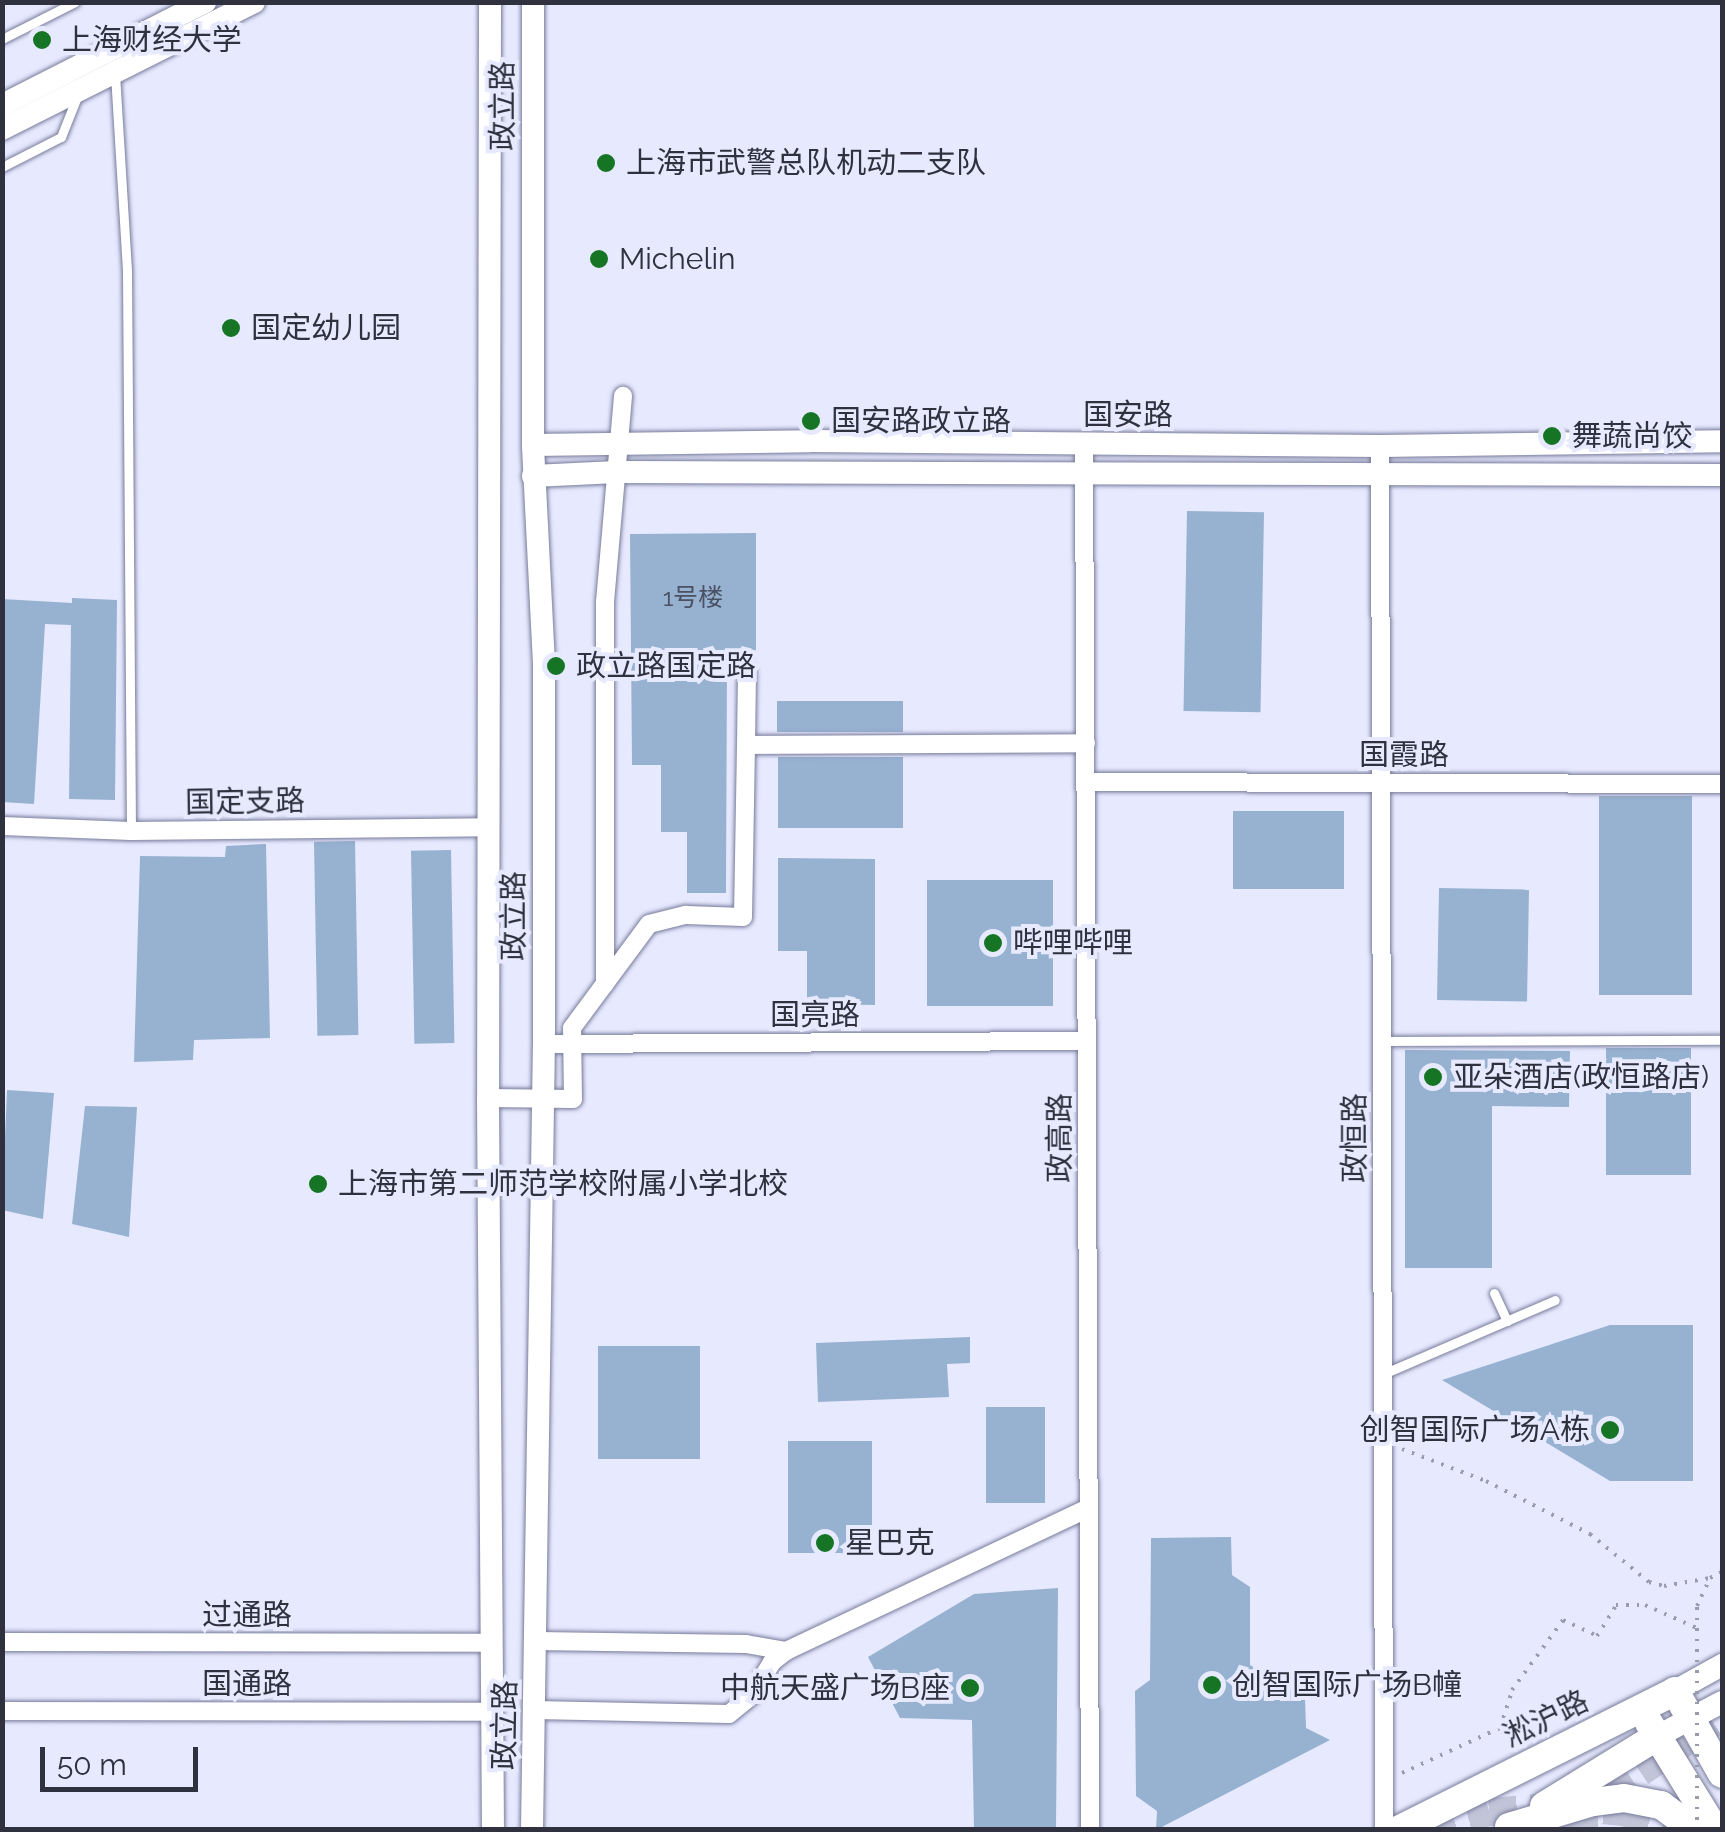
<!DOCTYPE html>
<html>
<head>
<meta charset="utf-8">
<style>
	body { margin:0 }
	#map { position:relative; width:1725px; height:1832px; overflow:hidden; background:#e7eaff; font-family:Raleway,"Noto Sans SC",sans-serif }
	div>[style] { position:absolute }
	.building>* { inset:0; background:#97b1d1; transform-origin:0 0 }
	.secondary-tunnel>* { height:22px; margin-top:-11px; transform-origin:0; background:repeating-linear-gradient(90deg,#c2c5d8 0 22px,transparent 0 33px) }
	.primary-tunnel>* { height:28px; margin-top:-14px; transform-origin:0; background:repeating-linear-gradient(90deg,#c2c5d8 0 28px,transparent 0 42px) }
	.path>* { height:4px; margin-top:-2px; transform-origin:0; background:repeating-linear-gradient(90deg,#9a9cae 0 2.5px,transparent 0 10.5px) }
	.roads { filter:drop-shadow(0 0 2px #787b9a) drop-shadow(0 0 2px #787b9a) }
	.lane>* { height:9px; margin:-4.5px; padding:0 4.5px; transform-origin:4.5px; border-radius:4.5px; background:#fff }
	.street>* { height:18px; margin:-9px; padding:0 9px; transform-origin:9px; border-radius:9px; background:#fff }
	.secondary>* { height:22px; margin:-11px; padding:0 11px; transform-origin:11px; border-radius:11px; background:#fff }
	.primary>* { height:28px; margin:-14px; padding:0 14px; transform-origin:14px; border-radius:14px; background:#fff }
	.path-bridge>* { height:4px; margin-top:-2px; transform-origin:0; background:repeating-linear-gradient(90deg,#9a9cae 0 2.5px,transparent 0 10.5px) }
	.dots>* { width:28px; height:28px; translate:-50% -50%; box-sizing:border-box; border:5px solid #e7eaff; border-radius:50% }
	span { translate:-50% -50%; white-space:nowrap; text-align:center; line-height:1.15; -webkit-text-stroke:8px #e7eaff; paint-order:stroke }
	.number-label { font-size:25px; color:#4a5163 }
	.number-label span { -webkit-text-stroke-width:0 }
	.poi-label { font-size:30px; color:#30313e }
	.left { translate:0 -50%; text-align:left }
	.right { translate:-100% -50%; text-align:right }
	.street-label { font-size:30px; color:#30313e }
	.frame { position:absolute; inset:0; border:5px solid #30313e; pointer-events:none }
	.scale { position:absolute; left:40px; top:1747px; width:158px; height:45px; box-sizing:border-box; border:5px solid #30313e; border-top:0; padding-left:12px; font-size:30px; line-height:35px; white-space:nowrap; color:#30313e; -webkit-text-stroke:8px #e7eaff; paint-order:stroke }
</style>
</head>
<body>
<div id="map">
	<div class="building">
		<i style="left:1187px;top:511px;width:77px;height:200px;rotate:1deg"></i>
		<i style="clip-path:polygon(756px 533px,756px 659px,727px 659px,726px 893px,687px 893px,687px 832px,661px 832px,661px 765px,632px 765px,630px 534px)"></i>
		<i style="clip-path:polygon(72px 598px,117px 600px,115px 800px,69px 799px,71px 625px,45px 624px,34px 804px,2px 802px,2px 599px,72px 603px)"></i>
		<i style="left:903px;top:701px;width:31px;height:126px;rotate:90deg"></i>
		<i style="left:778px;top:757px;width:125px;height:71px"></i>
		<i style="left:1599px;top:796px;width:93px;height:199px"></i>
		<i style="left:1233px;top:811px;width:111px;height:78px"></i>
		<i style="left:355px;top:841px;width:194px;height:41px;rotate:89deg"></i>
		<i style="clip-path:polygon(266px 844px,270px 1038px,194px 1040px,193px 1060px,134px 1062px,140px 856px,225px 857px,226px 846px)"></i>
		<i style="left:451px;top:850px;width:193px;height:40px;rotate:89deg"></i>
		<i style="clip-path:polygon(778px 858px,875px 859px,875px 1005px,807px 1004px,807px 951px,778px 951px)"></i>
		<i style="left:1053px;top:880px;width:126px;height:126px;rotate:90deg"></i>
		<i style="left:1439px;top:888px;width:90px;height:112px;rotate:1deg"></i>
		<i style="left:1606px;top:1048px;width:85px;height:127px"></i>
		<i style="clip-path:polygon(1405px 1050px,1570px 1051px,1569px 1107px,1492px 1106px,1492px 1268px,1405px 1268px)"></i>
		<i style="clip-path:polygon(7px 1090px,54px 1093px,43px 1219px,2px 1210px)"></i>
		<i style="clip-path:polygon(85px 1106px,137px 1107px,129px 1237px,72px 1224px)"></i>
		<i style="clip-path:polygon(1610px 1325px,1693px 1325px,1693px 1481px,1610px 1481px,1442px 1380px)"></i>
		<i style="clip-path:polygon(970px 1337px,970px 1363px,947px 1364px,949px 1397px,818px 1402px,816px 1343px)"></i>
		<i style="left:598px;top:1346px;width:102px;height:113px"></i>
		<i style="left:986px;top:1407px;width:59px;height:96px"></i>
		<i style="left:788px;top:1441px;width:84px;height:112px"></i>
		<i style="clip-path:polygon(1231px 1537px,1232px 1575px,1250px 1587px,1250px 1665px,1305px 1699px,1306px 1728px,1330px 1740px,1156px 1830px,1157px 1811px,1136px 1796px,1135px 1691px,1150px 1680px,1151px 1538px)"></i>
		<i style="clip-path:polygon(1058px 1588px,1056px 1830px,974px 1830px,972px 1720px,900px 1718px,868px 1657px,974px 1594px)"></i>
	</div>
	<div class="secondary-tunnel">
		<i style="left:1560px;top:1830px;width:195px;rotate:-33.9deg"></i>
	</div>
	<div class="primary-tunnel">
		<i style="left:1428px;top:1830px;width:64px;rotate:-16.4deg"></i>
		<i style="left:1489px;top:1812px;width:73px;rotate:-4.7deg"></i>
		<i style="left:1562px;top:1806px;width:61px;rotate:5.6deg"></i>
		<i style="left:1623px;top:1812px;width:61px;rotate:17.2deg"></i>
		<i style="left:1540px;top:1830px;width:58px"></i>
	</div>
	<div class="path">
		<i style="left:1402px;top:1449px;width:90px;rotate:20.9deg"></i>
		<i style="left:1486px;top:1481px;width:117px;rotate:27deg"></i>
		<i style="left:1590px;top:1534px;width:76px;rotate:39.1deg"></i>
		<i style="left:1649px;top:1582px;width:16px;rotate:15deg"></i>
		<i style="left:1664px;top:1586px;width:47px;rotate:-9.9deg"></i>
		<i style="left:1402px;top:1773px;width:108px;rotate:-24.7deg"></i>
		<i style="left:1500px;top:1728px;width:40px;rotate:-72deg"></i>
		<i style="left:1512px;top:1690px;width:87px;rotate:-53.9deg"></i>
		<i style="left:1563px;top:1620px;width:38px;rotate:25deg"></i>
		<i style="left:1597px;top:1636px;width:36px;rotate:-58deg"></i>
		<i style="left:1616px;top:1605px;width:29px"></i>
		<i style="left:1645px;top:1605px;width:57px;rotate:23.9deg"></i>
	</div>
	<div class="roads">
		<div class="lane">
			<i style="left:2px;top:39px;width:82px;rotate:-26.9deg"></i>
			<i style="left:115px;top:74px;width:197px;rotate:86.5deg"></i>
			<i style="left:127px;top:271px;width:560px;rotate:89.59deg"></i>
			<i style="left:2px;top:167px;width:66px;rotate:-27deg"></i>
			<i style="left:61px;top:137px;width:46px;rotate:-68.4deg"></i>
			<i style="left:1383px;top:1041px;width:339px;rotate:-0.2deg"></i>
			<i style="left:1494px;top:1293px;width:31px;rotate:65deg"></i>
			<i style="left:1383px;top:1374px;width:187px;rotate:-23.3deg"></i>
		</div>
		<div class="street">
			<i style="left:1084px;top:445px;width:1385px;rotate:89.75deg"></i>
			<i style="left:1380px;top:446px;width:1384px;rotate:89.83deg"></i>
			<i style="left:746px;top:745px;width:73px;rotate:-89.2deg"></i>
			<i style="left:1086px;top:782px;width:636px;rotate:0.18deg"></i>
			<i style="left:2px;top:826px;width:129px;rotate:2.2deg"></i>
			<i style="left:131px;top:831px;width:358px;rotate:-0.6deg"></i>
			<i style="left:605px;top:984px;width:382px;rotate:-90deg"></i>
			<i style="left:605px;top:602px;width:207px;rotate:-85deg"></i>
			<i style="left:544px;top:1044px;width:543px;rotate:-0.32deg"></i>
			<i style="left:488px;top:1098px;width:85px;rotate:0.7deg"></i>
			<i style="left:573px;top:1099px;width:71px;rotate:-90.8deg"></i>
			<i style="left:572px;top:1028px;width:129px;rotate:-53.5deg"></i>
			<i style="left:649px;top:924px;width:38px;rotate:-14deg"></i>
			<i style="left:686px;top:915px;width:57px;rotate:2deg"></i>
			<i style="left:743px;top:917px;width:172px;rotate:-89deg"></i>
			<i style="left:746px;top:745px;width:340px;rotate:-0.3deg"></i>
			<i style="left:536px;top:1641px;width:210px;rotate:0.8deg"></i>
			<i style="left:746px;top:1644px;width:41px;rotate:9.9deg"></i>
			<i style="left:2px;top:1642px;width:490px;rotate:0.1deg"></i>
			<i style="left:535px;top:1710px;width:194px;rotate:1.2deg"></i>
			<i style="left:729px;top:1714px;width:28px;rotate:-39deg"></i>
			<i style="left:751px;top:1696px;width:40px;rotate:-58deg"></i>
			<i style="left:772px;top:1662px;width:18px;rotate:-38deg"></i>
			<i style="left:786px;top:1651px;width:335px;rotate:-25.3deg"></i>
			<i style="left:2px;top:1711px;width:490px;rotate:0.1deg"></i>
		</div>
		<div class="secondary">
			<i style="left:490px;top:2px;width:1096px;rotate:90.1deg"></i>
			<i style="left:488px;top:1098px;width:732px;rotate:89.61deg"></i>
			<i style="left:2px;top:105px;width:228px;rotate:-26.9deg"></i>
			<i style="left:2px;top:129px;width:282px;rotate:-26.7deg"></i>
			<i style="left:533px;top:445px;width:277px;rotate:-0.8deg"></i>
			<i style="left:810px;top:441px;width:570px;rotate:0.5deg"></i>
			<i style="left:1380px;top:446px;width:342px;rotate:-0.8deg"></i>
			<i style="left:533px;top:476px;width:84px;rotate:-2.7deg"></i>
			<i style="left:617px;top:472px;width:1105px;rotate:0.16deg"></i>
			<i style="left:1675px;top:1691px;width:54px;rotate:-29deg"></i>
			<i style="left:1658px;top:1736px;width:72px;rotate:-28deg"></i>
			<i style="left:532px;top:1830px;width:786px;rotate:-89.13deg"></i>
			<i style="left:544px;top:1044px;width:380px;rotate:-90deg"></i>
			<i style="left:544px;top:664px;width:219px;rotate:-92.9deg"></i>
			<i style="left:533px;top:445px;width:443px;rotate:-90deg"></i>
		</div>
		<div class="primary">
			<i style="left:1649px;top:1723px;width:126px;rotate:58.3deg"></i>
			<i style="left:1544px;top:1806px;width:134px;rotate:-31.6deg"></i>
			<i style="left:1509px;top:1827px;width:88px;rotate:-16.6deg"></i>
			<i style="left:1593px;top:1802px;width:31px;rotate:-7deg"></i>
			<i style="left:1624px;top:1798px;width:38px;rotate:11deg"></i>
			<i style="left:1661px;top:1805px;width:42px;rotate:36.3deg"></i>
			<i style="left:1398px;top:1830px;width:310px;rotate:-26.6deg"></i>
			<i style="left:1675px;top:1691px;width:95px;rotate:60.5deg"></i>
		</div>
	</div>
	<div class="path-bridge">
		<i style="left:1697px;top:1830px;width:224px;rotate:-90deg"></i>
		<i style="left:1697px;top:1606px;width:31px;rotate:-65deg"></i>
		<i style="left:1710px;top:1578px;width:13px;rotate:-27deg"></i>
	</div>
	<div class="dots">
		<i style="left:42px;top:40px;background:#157524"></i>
		<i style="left:606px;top:163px;background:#157524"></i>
		<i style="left:599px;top:259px;background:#157524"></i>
		<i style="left:231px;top:328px;background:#157524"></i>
		<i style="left:811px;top:421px;background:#157524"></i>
		<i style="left:1552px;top:436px;background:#157524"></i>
		<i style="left:556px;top:666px;background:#157524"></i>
		<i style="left:993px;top:943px;background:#157524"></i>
		<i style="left:1433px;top:1077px;background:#157524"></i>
		<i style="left:318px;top:1184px;background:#157524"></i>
		<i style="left:1610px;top:1430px;background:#157524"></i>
		<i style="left:825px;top:1543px;background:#157524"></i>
		<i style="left:1212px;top:1685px;background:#157524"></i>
		<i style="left:970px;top:1688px;background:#157524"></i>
	</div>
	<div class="number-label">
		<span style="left:693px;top:597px">1号楼</span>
	</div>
	<div class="poi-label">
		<span class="left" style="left:62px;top:40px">上海财经大学</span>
		<span class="left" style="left:626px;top:163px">上海市武警总队机动二支队</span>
		<span class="left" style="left:619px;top:259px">Michelin</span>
		<span class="left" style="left:251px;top:328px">国定幼儿园</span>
		<span class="left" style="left:831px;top:421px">国安路政立路</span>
		<span class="left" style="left:1572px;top:436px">舞蔬尚饺</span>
		<span class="left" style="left:576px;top:666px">政立路国定路</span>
		<span class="left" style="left:1013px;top:943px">哔哩哔哩</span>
		<span class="left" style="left:1453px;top:1077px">亚朵酒店(政恒路店)</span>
		<span class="left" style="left:338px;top:1184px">上海市第二师范学校附属小学北校</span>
		<span class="right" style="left:1590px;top:1430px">创智国际广场A栋</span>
		<span class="left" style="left:845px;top:1543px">星巴克</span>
		<span class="left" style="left:1232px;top:1685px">创智国际广场B幢</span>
		<span class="right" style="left:950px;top:1688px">中航天盛广场B座</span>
	</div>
	<div class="street-label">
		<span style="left:503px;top:106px;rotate:-90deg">政立路</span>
		<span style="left:1128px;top:415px">国安路</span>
		<span style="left:1404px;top:755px">国霞路</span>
		<span style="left:245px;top:802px;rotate:-1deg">国定支路</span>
		<span style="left:514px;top:916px;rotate:-90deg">政立路</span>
		<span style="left:815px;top:1015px">国亮路</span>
		<span style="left:1060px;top:1138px;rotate:-90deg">政高路</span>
		<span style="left:1355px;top:1138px;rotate:-90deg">政恒路</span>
		<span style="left:247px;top:1615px">过通路</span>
		<span style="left:247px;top:1684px">国通路</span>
		<span style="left:1546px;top:1719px;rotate:-26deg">淞沪路</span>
		<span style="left:505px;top:1725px;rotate:-89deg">政立路</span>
	</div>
	<div class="frame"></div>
	<div class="scale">50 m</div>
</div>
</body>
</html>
